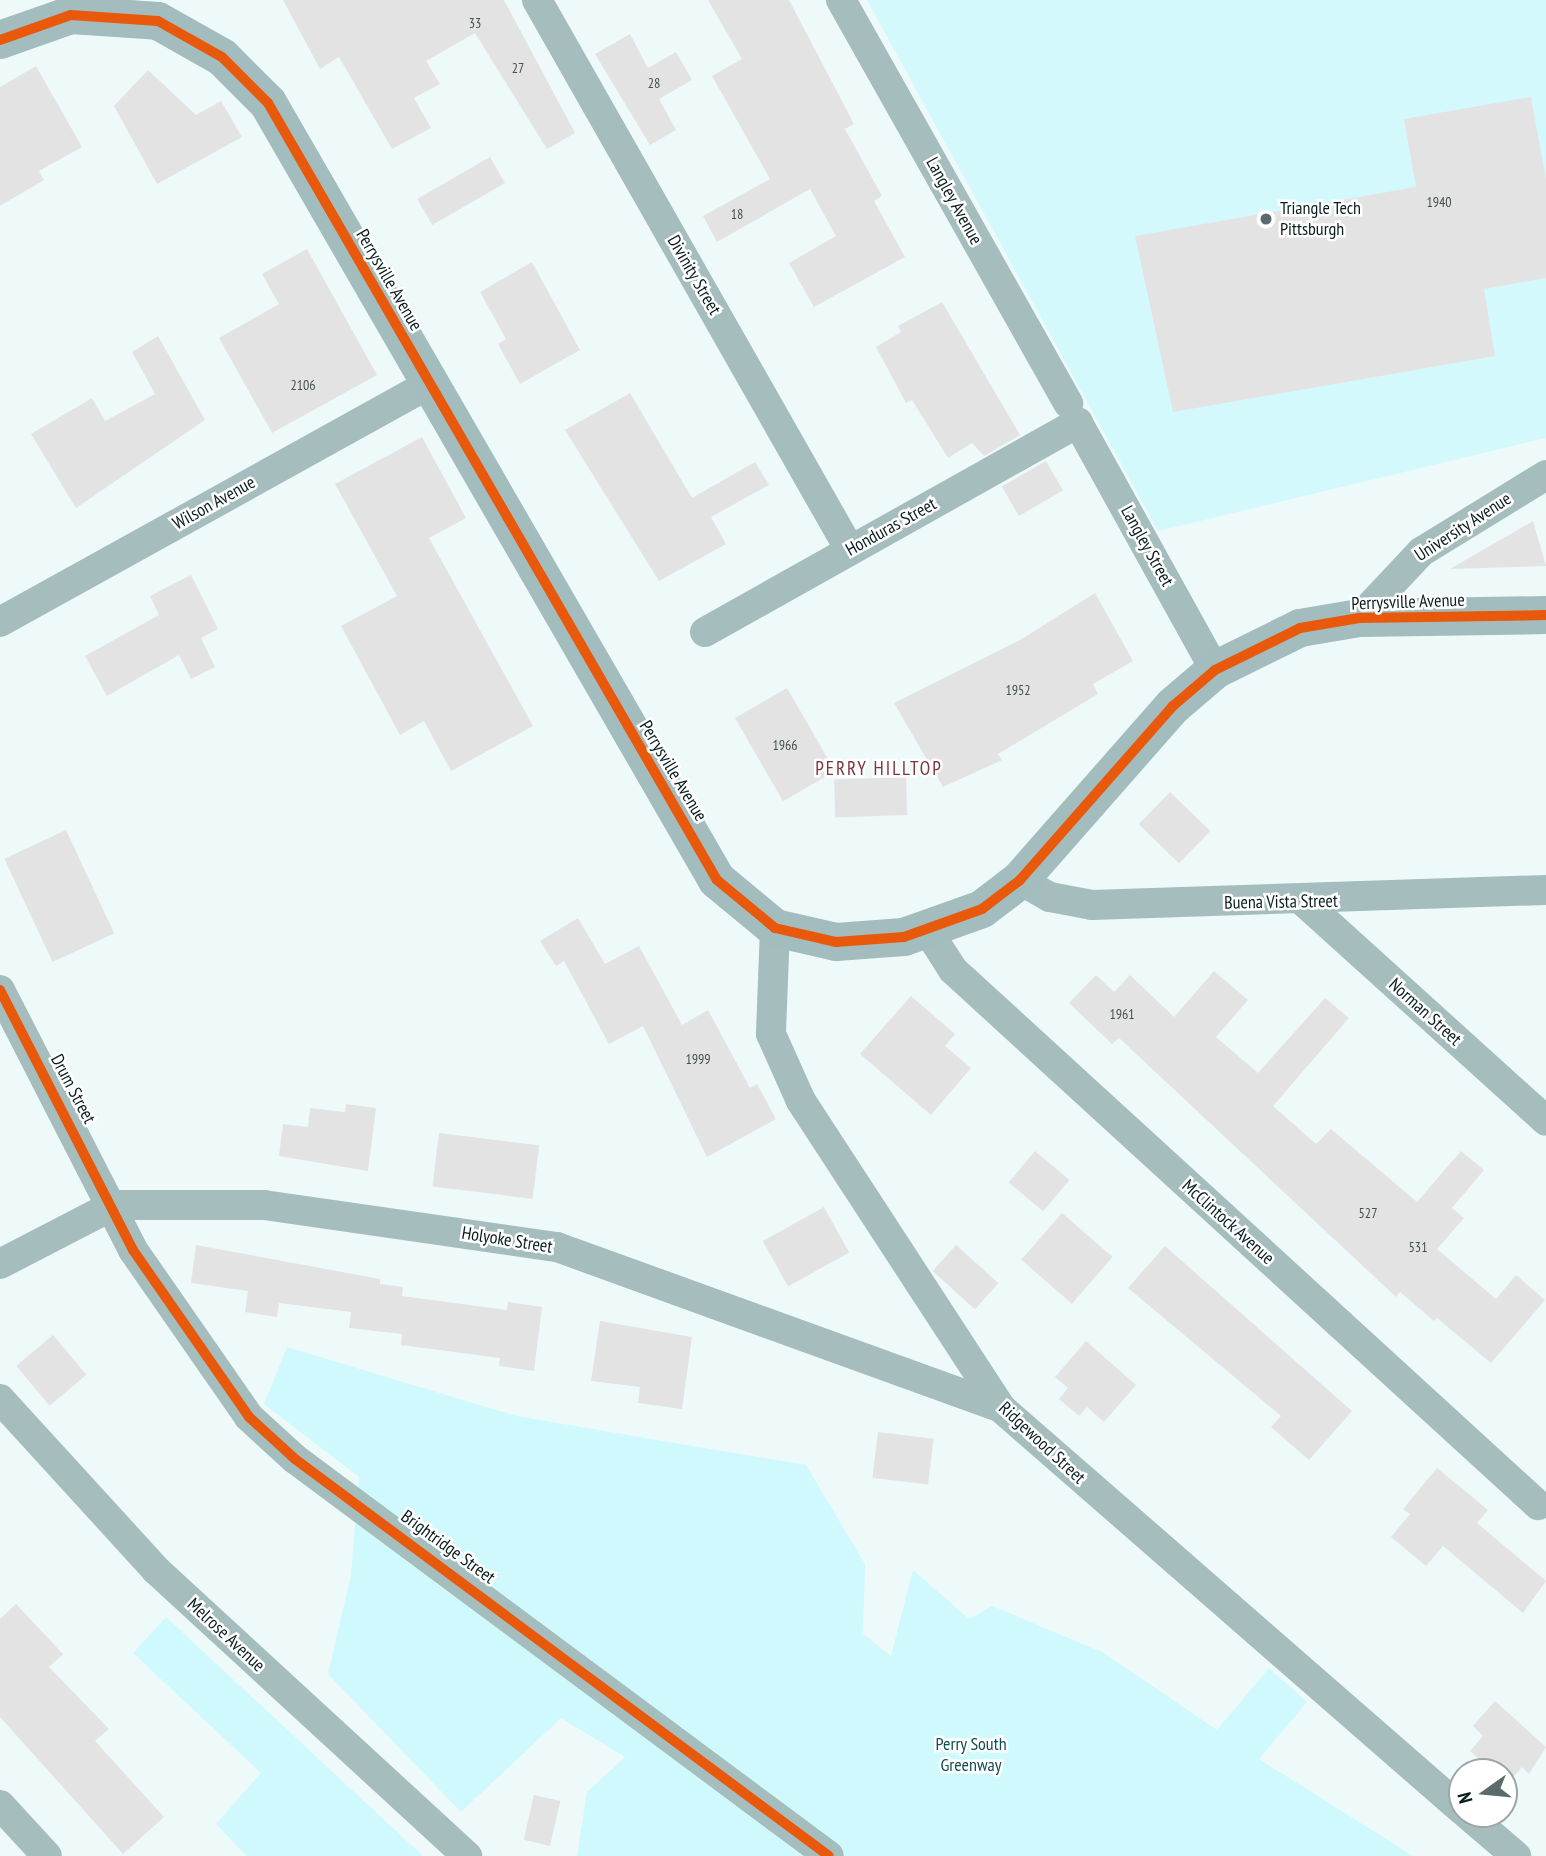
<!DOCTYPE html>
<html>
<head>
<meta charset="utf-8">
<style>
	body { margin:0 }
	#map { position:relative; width:1546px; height:1856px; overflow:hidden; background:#eef9fa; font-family:"PT Sans Narrow",sans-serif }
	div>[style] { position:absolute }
	.built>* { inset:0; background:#d4f9fc }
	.green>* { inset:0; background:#cff9fc }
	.building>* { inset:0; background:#e4e3e3; transform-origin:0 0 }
	.street>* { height:30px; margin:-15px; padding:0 15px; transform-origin:15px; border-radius:15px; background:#a6bdbe }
	.secondary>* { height:38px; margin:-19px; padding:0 19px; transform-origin:19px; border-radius:19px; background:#a3bcbe }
	.cycleway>* { height:10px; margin:-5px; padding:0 5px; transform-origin:5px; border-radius:5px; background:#e8590c }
	.dots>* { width:19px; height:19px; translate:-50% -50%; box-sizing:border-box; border:4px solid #fff; border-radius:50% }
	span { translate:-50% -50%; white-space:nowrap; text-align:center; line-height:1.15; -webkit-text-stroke:5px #fff; paint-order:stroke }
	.number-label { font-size:14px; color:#435051 }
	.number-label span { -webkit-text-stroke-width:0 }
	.street-label { font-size:18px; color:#0a1d1e }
	.poi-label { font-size:18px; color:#0a1d1e }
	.left { translate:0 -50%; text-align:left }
	.park-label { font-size:18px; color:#104e52 }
	.neighbourhood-label { font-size:19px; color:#7b333c; letter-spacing:2px }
	.north { position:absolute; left:1448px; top:1758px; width:70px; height:70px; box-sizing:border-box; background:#fff; border:2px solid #9da5a5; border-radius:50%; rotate:255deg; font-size:19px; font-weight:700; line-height:28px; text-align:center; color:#0a1d1e }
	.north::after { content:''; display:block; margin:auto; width:24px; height:32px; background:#5a6a6b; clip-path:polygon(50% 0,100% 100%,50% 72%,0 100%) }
</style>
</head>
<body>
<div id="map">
	<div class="built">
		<i style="clip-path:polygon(867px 0,1546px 0,1546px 438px,1158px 531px)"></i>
	</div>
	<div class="green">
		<i style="clip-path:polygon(287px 1347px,516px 1416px,806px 1465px,865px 1564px,863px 1634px,891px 1656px,913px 1570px,969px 1619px,992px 1606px,1102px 1652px,1217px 1730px,1269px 1668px,1307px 1702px,1259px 1759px,1413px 1856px,577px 1856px,587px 1792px,625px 1757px,561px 1718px,461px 1812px,328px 1674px,351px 1575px,359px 1477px,264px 1404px)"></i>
		<i style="clip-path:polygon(166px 1617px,423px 1856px,247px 1856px,216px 1824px,261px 1773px,133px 1653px)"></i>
	</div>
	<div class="building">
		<i style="clip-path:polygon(283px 0,504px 0,575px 133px,547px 149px,475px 33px,426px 61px,440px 84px,414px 98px,431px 128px,392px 149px,339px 57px,320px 69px)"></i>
		<i style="clip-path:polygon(708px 0,789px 0,854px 124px,845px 129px,882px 196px,874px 201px,905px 257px,814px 307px,789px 263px,836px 236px,810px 189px,717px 242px,703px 216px,770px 179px,712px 76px,742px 59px)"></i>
		<i style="clip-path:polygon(630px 34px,648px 68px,676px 52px,692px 80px,659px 99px,676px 130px,650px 145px,595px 54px)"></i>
		<i style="clip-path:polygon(36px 66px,82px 147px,39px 171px,44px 180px,0 206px,0 87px)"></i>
		<i style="clip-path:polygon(148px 70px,196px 115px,221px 101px,242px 137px,157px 184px,114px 106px)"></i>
		<i style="clip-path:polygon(1531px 97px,1546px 180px,1546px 278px,1484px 289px,1495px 356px,1173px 412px,1135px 236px,1416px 187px,1404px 119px)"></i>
		<i style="left:490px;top:157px;width:30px;height:84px;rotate:60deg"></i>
		<i style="clip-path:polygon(307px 249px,377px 375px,272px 433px,219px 338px,279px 304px,262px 274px)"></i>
		<i style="clip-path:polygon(532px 262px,580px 350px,520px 384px,498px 344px,506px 339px,480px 292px)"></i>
		<i style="clip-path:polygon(942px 302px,1020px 435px,984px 456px,972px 443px,948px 458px,912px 400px,906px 403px,876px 347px,901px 332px,898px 326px)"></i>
		<i style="clip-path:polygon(158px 336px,205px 420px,76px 508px,31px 434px,92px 398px,105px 421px,155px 394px,132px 352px)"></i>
		<i style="clip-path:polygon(630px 393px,692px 498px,755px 462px,769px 485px,711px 517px,726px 544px,659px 581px,565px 430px)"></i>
		<i style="clip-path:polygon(422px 437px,466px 518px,429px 538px,533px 726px,451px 771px,424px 721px,400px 735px,341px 626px,397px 596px,335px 484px)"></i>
		<i style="left:1046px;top:461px;width:34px;height:51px;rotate:60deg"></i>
		<i style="clip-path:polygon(1533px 521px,1546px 566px,1450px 569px)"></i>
		<i style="clip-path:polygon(191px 575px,218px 629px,201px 638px,215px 667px,191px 679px,179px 655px,107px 696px,85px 656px,159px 615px,150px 596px)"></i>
		<i style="clip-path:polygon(1095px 593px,1133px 661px,1093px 684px,1098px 694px,998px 754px,1002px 760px,943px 787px,894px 703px,1020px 640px)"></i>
		<i style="left:787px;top:688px;width:96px;height:60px;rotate:60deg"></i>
		<i style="left:906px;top:777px;width:38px;height:72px;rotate:88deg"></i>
		<i style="left:1170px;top:792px;width:56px;height:45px;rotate:44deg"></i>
		<i style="left:66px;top:830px;width:114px;height:68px;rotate:65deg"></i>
		<i style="clip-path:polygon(578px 918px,605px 964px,639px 946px,682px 1025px,708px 1010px,750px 1088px,757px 1084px,776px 1119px,707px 1157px,643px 1026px,609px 1044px,564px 961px,556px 966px,540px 941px)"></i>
		<i style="clip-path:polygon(1214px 971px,1248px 1000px,1216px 1037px,1258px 1073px,1325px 998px,1349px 1018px,1273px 1106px,1316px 1144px,1331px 1129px,1417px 1202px,1461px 1151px,1484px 1170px,1452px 1208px,1464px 1218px,1437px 1249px,1496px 1299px,1516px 1275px,1545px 1300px,1491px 1363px,1437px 1318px,1434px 1321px,1400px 1292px,1396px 1297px,1119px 1038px,1112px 1044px,1069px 1003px,1096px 975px,1114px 992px,1130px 975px,1174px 1017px)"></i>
		<i style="clip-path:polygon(911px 996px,955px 1034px,945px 1046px,971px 1068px,931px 1115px,860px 1054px)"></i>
		<i style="clip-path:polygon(346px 1104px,376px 1108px,368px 1171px,279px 1156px,283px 1124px,308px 1127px,310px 1108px,345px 1112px)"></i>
		<i style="left:439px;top:1133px;width:101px;height:54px;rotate:7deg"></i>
		<i style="left:1035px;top:1151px;width:45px;height:41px;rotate:40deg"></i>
		<i style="left:824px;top:1207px;width:52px;height:70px;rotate:61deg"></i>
		<i style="left:1062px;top:1213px;width:67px;height:62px;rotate:41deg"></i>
		<i style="clip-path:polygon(196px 1245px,380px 1279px,380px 1284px,403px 1287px,402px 1296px,507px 1310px,508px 1302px,542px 1307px,534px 1371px,499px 1366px,500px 1358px,401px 1345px,402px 1334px,349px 1328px,351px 1312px,279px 1303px,277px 1317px,245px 1312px,248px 1291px,191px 1283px)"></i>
		<i style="left:956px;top:1245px;width:57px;height:35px;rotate:42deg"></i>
		<i style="clip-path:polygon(1165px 1246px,1352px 1411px,1309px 1460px,1271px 1427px,1281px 1416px,1128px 1288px)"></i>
		<i style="clip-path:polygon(600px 1321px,692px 1337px,682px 1409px,638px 1403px,640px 1387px,591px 1381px)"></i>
		<i style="left:53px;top:1335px;width:52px;height:48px;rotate:50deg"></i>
		<i style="clip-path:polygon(1086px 1341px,1136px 1385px,1104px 1422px,1087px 1407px,1079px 1416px,1059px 1399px,1068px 1388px,1055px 1377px)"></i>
		<i style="left:878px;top:1432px;width:56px;height:46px;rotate:7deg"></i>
		<i style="clip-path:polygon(1437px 1468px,1488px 1510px,1477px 1523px,1546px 1581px,1523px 1613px,1443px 1546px,1426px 1566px,1391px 1537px,1410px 1514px,1403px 1509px)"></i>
		<i style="clip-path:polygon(16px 1604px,63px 1654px,49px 1667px,109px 1729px,95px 1741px,164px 1817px,123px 1854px,0 1717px,0 1619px)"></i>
		<i style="clip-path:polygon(1495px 1701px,1546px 1747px,1529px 1774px,1522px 1767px,1507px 1784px,1504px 1772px,1494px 1772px,1470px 1751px,1483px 1736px,1473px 1726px)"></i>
		<i style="left:534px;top:1795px;width:27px;height:46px;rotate:13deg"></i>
	</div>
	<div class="street">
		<i style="left:537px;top:0;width:633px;rotate:60.36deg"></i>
		<i style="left:841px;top:0;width:463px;rotate:60.6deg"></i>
		<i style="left:1359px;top:618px;width:91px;rotate:-46.8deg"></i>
		<i style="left:1421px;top:552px;width:147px;rotate:-31.6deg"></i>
		<i style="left:0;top:622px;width:491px;rotate:-29deg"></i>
		<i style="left:705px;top:632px;width:428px;rotate:-29.3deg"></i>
		<i style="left:1078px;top:423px;width:282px;rotate:61deg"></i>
		<i style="left:1020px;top:880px;width:34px;rotate:30deg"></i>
		<i style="left:1050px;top:897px;width:43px;rotate:10.8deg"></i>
		<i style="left:1092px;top:905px;width:454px;rotate:-1.9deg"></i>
		<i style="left:1304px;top:902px;width:326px;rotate:42.1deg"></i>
		<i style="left:775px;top:928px;width:106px;rotate:92.2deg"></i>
		<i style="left:771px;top:1034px;width:73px;rotate:65.9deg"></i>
		<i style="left:801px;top:1101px;width:366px;rotate:56.9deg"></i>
		<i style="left:1001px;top:1408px;width:612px;rotate:41.09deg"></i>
		<i style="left:928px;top:931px;width:46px;rotate:57.3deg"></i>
		<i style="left:953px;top:970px;width:793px;rotate:42.44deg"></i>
		<i style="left:0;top:990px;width:292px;rotate:62.9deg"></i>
		<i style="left:133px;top:1250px;width:203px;rotate:55.2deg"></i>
		<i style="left:249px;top:1417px;width:62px;rotate:42.4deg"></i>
		<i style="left:295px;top:1459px;width:665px;rotate:36.63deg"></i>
		<i style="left:0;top:1264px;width:128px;rotate:-27.4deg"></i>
		<i style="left:114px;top:1205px;width:150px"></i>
		<i style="left:264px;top:1205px;width:296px;rotate:8.2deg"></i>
		<i style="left:557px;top:1247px;width:472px;rotate:19.9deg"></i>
		<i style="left:0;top:1399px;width:231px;rotate:47.6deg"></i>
		<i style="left:156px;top:1570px;width:423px;rotate:42.6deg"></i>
		<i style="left:0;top:1805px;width:69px;rotate:47.3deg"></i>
		<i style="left:1467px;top:1814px;width:65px;rotate:40.6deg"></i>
	</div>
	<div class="secondary">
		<i style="left:0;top:40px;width:75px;rotate:-19.4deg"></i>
		<i style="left:71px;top:15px;width:87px;rotate:3.9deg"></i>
		<i style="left:158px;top:21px;width:73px;rotate:29.4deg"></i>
		<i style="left:222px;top:57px;width:65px;rotate:45deg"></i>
		<i style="left:268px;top:103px;width:897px;rotate:59.98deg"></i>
		<i style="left:717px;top:880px;width:75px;rotate:39.6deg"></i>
		<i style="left:775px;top:928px;width:63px;rotate:12.9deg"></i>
		<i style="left:836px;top:942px;width:68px;rotate:-4.2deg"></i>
		<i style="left:904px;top:937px;width:83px;rotate:-19.7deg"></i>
		<i style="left:982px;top:909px;width:48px;rotate:-37.3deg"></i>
		<i style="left:1020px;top:880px;width:232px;rotate:-48.7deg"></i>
		<i style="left:1173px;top:706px;width:55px;rotate:-40.6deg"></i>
		<i style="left:1215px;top:670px;width:95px;rotate:-26.3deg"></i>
		<i style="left:1300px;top:628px;width:60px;rotate:-9.6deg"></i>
		<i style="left:1359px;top:618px;width:187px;rotate:-0.9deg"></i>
	</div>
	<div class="cycleway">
		<i style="left:0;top:40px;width:75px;rotate:-19.4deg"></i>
		<i style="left:71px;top:15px;width:87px;rotate:3.9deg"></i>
		<i style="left:158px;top:21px;width:73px;rotate:29.4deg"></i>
		<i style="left:222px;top:57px;width:65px;rotate:45deg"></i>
		<i style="left:268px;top:103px;width:897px;rotate:59.98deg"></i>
		<i style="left:717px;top:880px;width:75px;rotate:39.6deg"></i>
		<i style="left:775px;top:928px;width:63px;rotate:12.9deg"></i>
		<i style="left:836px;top:942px;width:68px;rotate:-4.2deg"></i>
		<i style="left:904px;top:937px;width:83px;rotate:-19.7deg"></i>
		<i style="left:982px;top:909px;width:48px;rotate:-37.3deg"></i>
		<i style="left:1020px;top:880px;width:232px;rotate:-48.7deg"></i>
		<i style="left:1173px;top:706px;width:55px;rotate:-40.6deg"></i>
		<i style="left:1215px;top:670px;width:95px;rotate:-26.3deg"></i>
		<i style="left:1300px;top:628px;width:60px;rotate:-9.6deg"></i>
		<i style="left:1359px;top:618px;width:187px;rotate:-0.9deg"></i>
		<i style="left:0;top:990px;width:292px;rotate:62.9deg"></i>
		<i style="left:133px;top:1250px;width:203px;rotate:55.2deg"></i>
		<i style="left:249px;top:1417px;width:62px;rotate:42.4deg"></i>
		<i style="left:295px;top:1459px;width:665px;rotate:36.63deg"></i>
	</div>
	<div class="dots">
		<i style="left:1266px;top:219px;background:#5a6a6b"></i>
	</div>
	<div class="number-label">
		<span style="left:475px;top:23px">33</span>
		<span style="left:518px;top:68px">27</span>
		<span style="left:654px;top:83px">28</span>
		<span style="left:1439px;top:202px">1940</span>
		<span style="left:737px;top:214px">18</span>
		<span style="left:303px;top:385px">2106</span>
		<span style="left:1018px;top:690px">1952</span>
		<span style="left:785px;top:745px">1966</span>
		<span style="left:1122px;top:1014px">1961</span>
		<span style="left:698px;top:1059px">1999</span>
		<span style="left:1368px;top:1213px">527</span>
		<span style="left:1418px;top:1247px">531</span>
	</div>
	<div class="street-label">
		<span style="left:954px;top:201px;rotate:61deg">Langley Avenue</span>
		<span style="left:694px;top:275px;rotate:60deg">Divinity Street</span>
		<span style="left:389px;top:280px;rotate:60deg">Perrysville Avenue</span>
		<span style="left:214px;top:503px;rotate:-29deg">Wilson Avenue</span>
		<span style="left:891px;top:527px;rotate:-29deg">Honduras Street</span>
		<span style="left:1463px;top:527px;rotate:-33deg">University Avenue</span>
		<span style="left:1147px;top:546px;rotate:61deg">Langley Street</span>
		<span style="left:1408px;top:602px;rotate:-2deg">Perrysville Avenue</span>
		<span style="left:673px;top:771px;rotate:59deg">Perrysville Avenue</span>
		<span style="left:1281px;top:902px;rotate:-1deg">Buena Vista Street</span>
		<span style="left:1425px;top:1012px;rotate:42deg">Norman Street</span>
		<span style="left:73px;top:1089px;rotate:62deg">Drum Street</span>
		<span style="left:1228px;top:1222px;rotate:42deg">McClintock Avenue</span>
		<span style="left:507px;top:1240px;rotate:9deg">Holyoke Street</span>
		<span style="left:1042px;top:1443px;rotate:43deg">Ridgewood Street</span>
		<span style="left:448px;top:1547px;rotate:36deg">Brightridge Street</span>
		<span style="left:226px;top:1635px;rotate:43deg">Melrose Avenue</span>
	</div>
	<div class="poi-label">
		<span class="left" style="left:1280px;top:219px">Triangle Tech<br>Pittsburgh</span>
	</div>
	<div class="park-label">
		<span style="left:971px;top:1755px">Perry South<br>Greenway</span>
	</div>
	<div class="neighbourhood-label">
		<span style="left:879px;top:769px">PERRY HILLTOP</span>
	</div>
	<div class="north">N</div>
</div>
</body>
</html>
